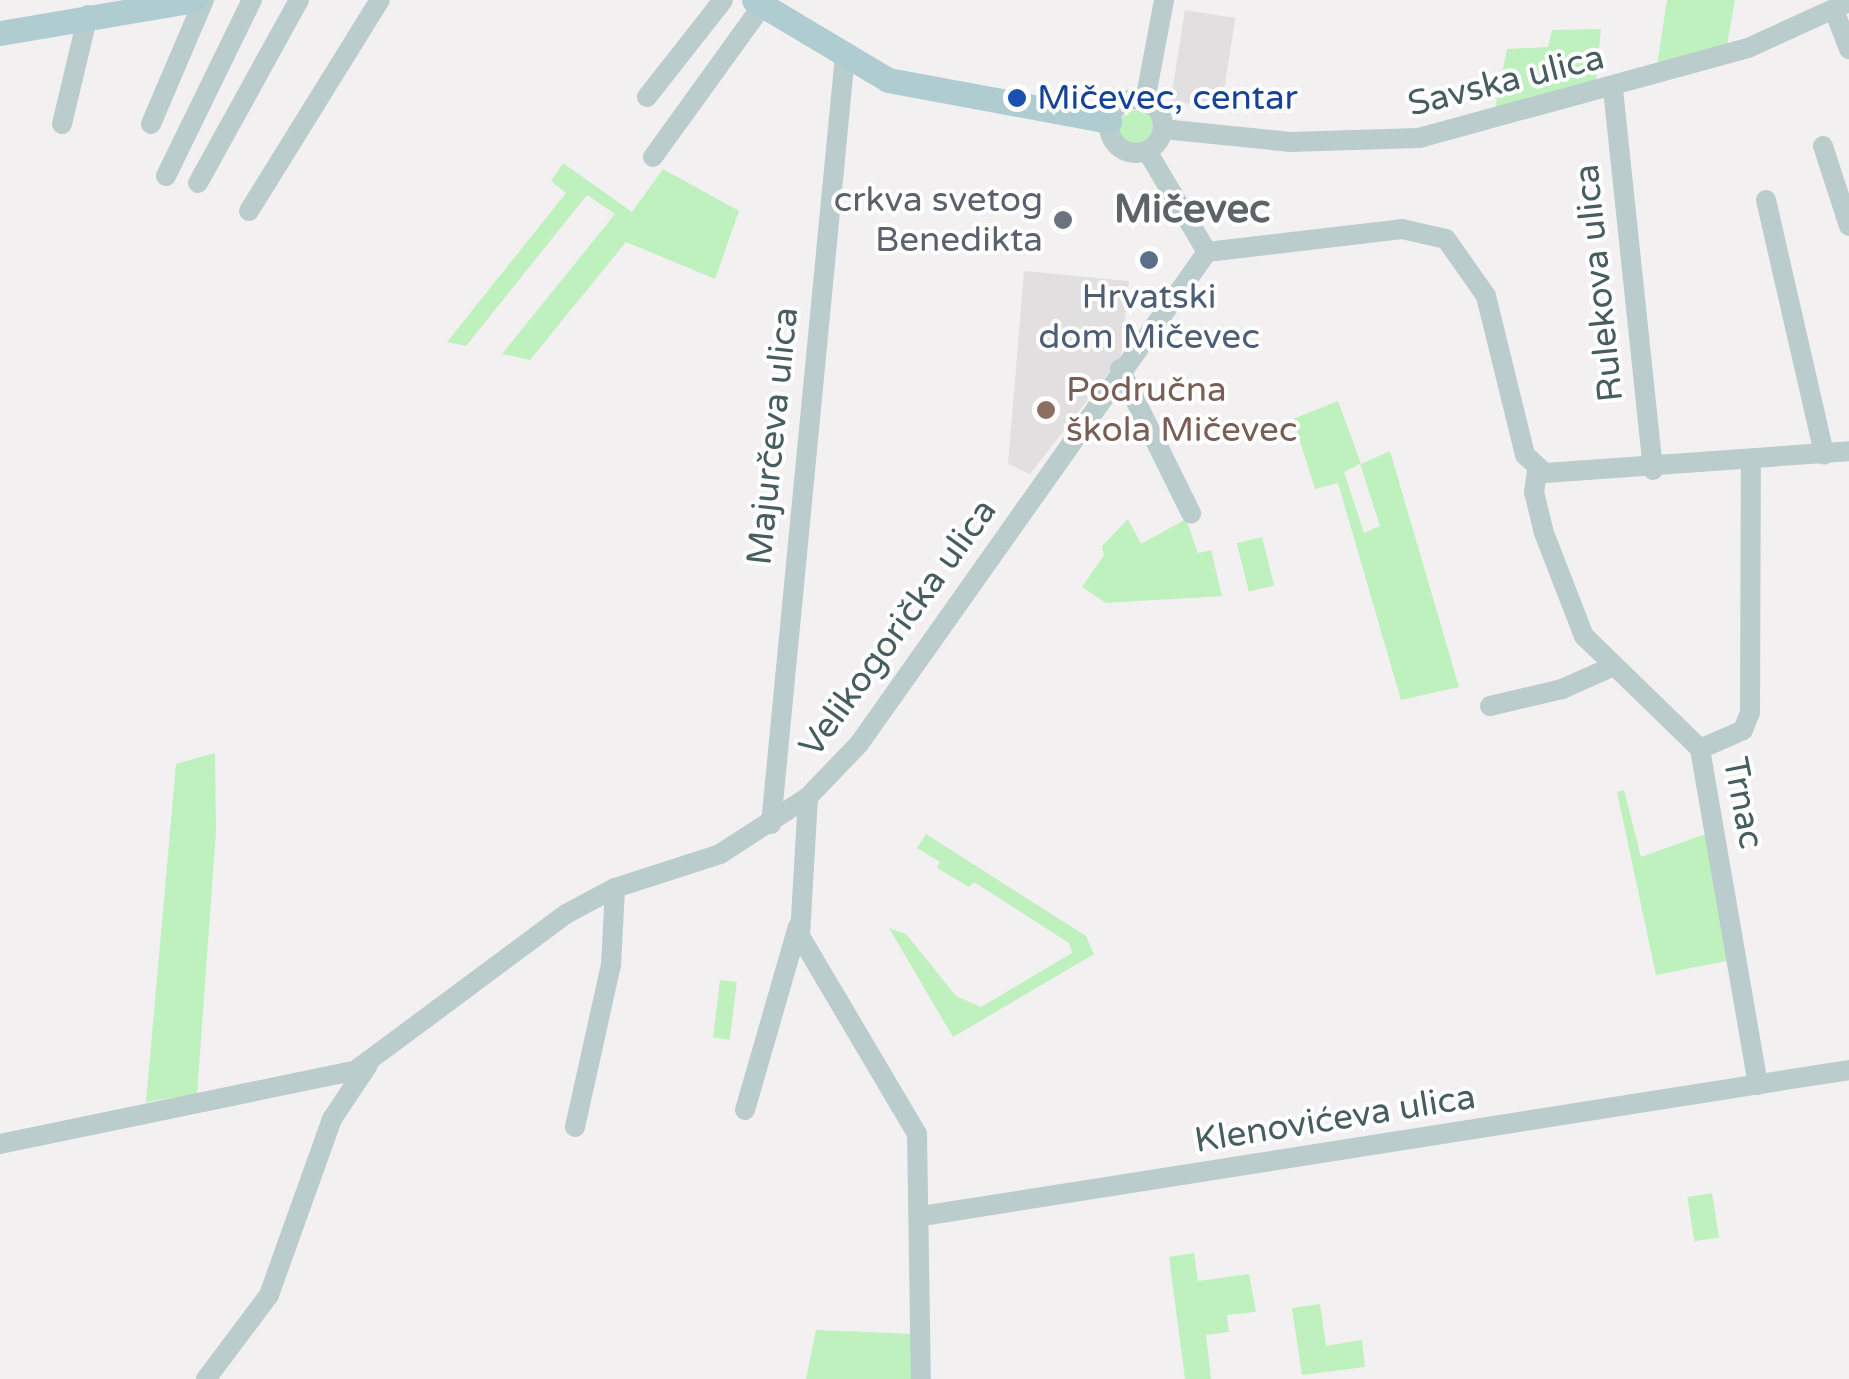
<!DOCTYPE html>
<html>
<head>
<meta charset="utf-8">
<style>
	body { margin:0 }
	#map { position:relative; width:1849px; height:1379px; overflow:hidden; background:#f3f0f1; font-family:"Varela Round",sans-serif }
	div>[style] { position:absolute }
	.education>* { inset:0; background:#e1dfe0; transform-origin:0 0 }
	.green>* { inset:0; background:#bef1bd; transform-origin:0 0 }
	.round { border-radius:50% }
	.minor>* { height:20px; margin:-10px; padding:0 10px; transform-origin:10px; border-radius:10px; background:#bbcccd }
	.minor>.ring { margin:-10px; padding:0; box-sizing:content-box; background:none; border:20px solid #bbcccd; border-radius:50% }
	.major>* { height:25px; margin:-12.5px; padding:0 12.5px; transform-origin:12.5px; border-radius:12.5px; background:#afcdd0 }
	.dots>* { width:28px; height:28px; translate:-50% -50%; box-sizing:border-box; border:5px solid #fff; border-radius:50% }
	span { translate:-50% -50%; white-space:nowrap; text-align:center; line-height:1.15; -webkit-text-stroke:8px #fff; paint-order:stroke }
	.street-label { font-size:35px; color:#475d5f }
	.transit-label { font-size:35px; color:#164399 }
	.left { translate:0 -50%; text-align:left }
	.worship-label { font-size:35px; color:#5b616d }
	.right { translate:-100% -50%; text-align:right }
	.service-label { font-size:35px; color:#4e5e75 }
	.education-label { font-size:35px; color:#785e54 }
	.quarter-label { font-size:40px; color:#5c6465; font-weight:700 }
</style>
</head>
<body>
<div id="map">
	<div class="education">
		<i style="left:1185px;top:10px;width:51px;height:92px;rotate:9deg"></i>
		<i style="clip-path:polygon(1024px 271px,1129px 281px,1121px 357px,1030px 474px,1008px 464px)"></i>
	</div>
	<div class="green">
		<i style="clip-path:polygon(1667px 0,1735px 0,1727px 45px,1657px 65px)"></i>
		<i style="clip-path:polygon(1601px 29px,1596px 81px,1495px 108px,1507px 49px,1548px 47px,1552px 30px)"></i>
		<i class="round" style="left:1119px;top:110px;width:36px;height:36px"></i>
		<i style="clip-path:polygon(563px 163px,632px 212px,663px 169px,739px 211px,715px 279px,626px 242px,530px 360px,502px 354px,615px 214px,587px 195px,466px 346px,447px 342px,566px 193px,551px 181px)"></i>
		<i style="clip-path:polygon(evenodd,1338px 401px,1361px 464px,1390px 451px,1459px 687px,1401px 700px,1338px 483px,1315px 489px,1293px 419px,1338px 401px,1360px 464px,1380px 526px,1364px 533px,1344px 472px,1360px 464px)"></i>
		<i style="clip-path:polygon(1128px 519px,1141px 544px,1186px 519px,1198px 553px,1211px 550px,1222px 596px,1106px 603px,1082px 587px,1104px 555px,1102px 546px)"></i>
		<i style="left:1262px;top:537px;width:50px;height:26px;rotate:76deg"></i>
		<i style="clip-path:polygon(215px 753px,216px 832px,197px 1094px,146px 1102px,176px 764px)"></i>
		<i style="clip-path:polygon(1624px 790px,1641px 857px,1711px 832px,1731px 960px,1656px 975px,1617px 792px)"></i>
		<i style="clip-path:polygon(926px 834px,1086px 936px,1094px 954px,953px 1037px,889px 928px,906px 934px,956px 996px,981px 1007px,1072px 953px,1069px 943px,974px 882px,969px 887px,937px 868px,940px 862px,917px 848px)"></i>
		<i style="left:720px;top:980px;width:17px;height:58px;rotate:7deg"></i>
		<i style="left:1712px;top:1193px;width:45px;height:25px;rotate:81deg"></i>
		<i style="clip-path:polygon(1194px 1253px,1198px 1281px,1249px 1274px,1256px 1312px,1227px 1315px,1229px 1332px,1206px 1335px,1211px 1379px,1185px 1379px,1169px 1257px)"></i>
		<i style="clip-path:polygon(1320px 1304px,1326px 1346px,1362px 1340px,1365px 1367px,1302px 1375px,1292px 1308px)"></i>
		<i style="clip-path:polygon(816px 1330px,916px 1334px,916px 1379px,806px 1379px)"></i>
	</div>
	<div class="minor">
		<i style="left:1834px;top:10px;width:42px;rotate:69deg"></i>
		<i style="left:1613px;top:89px;width:383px;rotate:84deg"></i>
		<i style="left:647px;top:97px;width:123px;rotate:-51.9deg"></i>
		<i class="ring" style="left:1109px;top:99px;width:34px;height:34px"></i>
		<i style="left:1145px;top:101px;width:103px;rotate:-79.3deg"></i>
		<i style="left:62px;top:124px;width:112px;rotate:-76.6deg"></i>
		<i style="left:151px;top:124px;width:135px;rotate:-66.9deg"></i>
		<i style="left:1163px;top:129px;width:128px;rotate:5.8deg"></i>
		<i style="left:1290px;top:142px;width:129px;rotate:-1.8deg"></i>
		<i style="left:1419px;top:138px;width:341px;rotate:-15.3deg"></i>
		<i style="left:1748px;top:48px;width:111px;rotate:-24.5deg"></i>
		<i style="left:1823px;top:146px;width:84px;rotate:72deg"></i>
		<i style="left:1147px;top:151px;width:117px;rotate:59.3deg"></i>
		<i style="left:653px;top:157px;width:190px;rotate:-54.2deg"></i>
		<i style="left:166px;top:176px;width:196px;rotate:-64deg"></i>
		<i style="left:198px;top:183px;width:209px;rotate:-61.1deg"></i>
		<i style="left:1766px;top:200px;width:261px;rotate:77.1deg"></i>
		<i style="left:249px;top:211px;width:248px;rotate:-58.2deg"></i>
		<i style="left:1207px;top:252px;width:196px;rotate:-6.7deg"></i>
		<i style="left:1402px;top:229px;width:45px;rotate:12.8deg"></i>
		<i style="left:1446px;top:239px;width:70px;rotate:54.9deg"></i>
		<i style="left:1486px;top:296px;width:164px;rotate:76.2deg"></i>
		<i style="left:1525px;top:455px;width:27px;rotate:42deg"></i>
		<i style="left:1545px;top:473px;width:305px;rotate:-4.1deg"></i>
		<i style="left:1120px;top:369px;width:161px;rotate:63.8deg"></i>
		<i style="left:1537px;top:471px;width:21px;rotate:98deg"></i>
		<i style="left:1534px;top:492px;width:42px;rotate:76.3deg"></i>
		<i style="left:1544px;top:533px;width:110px;rotate:68.8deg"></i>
		<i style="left:1584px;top:636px;width:162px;rotate:44.2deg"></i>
		<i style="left:1700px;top:749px;width:341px;rotate:80.2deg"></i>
		<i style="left:1490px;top:706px;width:74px;rotate:-13.3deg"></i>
		<i style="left:1562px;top:689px;width:57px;rotate:-23.9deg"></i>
		<i style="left:1700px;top:749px;width:47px;rotate:-23.8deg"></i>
		<i style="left:1743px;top:730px;width:18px;rotate:-68deg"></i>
		<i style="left:1750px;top:713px;width:252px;rotate:-89.8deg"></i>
		<i style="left:808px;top:797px;width:139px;rotate:93.3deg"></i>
		<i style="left:800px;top:936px;width:230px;rotate:59.4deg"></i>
		<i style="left:917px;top:1134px;width:245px;rotate:89.1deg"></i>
		<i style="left:771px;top:824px;width:773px;rotate:-84.5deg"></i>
		<i style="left:745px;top:1110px;width:191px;rotate:-73.9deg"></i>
		<i style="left:575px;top:1127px;width:166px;rotate:-77.5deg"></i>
		<i style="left:611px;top:965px;width:77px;rotate:-87deg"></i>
		<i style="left:0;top:1144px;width:364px;rotate:-11.7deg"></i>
		<i style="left:356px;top:1070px;width:262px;rotate:-36.6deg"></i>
		<i style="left:566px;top:914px;width:55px;rotate:-28deg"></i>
		<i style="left:615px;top:888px;width:110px;rotate:-17.9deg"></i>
		<i style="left:720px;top:854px;width:105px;rotate:-32.9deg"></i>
		<i style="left:808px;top:797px;width:74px;rotate:-46.1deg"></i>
		<i style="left:859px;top:744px;width:603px;rotate:-54.73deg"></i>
		<i style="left:922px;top:1216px;width:938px;rotate:-8.95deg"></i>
		<i style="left:206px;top:1379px;width:105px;rotate:-53.1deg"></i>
		<i style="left:269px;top:1295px;width:187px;rotate:-70.3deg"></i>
		<i style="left:332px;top:1119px;width:65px;rotate:-56.3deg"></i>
	</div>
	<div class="major">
		<i style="left:754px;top:0;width:156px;rotate:30.8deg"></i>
		<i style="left:888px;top:80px;width:225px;rotate:10.5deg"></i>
		<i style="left:0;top:33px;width:198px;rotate:-9.6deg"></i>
	</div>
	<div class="dots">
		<i style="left:1017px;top:98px;background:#1a4fb4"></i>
		<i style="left:1063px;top:220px;background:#6b7280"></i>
		<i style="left:1149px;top:260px;background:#5c6f8a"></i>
		<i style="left:1046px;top:410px;background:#8d6e63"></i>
	</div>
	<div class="street-label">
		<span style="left:1506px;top:81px;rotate:-14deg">Savska ulica</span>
		<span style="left:1599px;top:283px;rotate:-96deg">Rulekova ulica</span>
		<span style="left:773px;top:436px;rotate:-84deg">Majurčeva ulica</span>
		<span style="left:898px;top:628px;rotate:-54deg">Velikogorička ulica</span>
		<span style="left:1743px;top:803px;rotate:79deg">Trnac</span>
		<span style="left:1335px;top:1119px;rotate:-9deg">Klenovićeva ulica</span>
	</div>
	<div class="transit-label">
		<span class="left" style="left:1037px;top:98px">Mičevec, centar</span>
	</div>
	<div class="worship-label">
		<span class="right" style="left:1043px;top:220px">crkva svetog<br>Benedikta</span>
	</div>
	<div class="service-label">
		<span style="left:1149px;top:317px">Hrvatski<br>dom Mičevec</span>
	</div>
	<div class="education-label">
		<span class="left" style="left:1066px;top:410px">Područna<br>škola Mičevec</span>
	</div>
	<div class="quarter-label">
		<span style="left:1192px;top:209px">Mičevec</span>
	</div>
</div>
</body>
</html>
